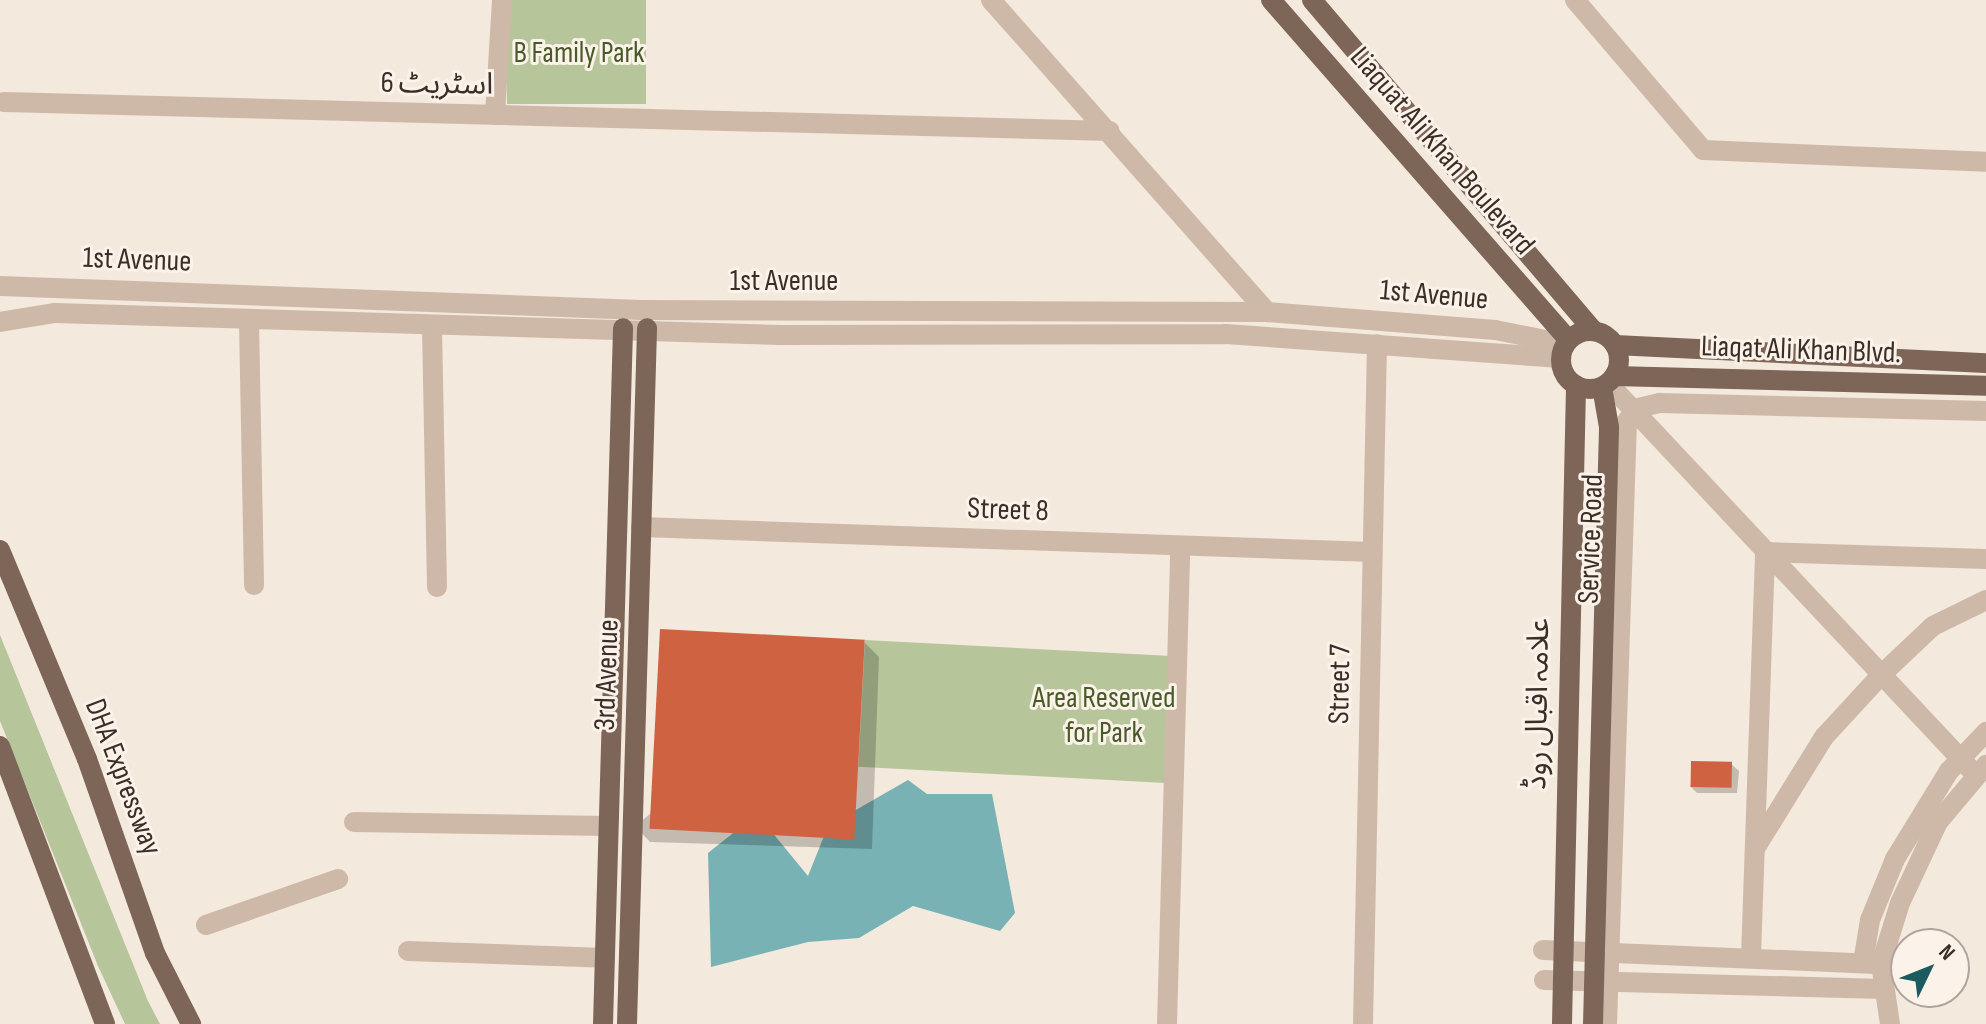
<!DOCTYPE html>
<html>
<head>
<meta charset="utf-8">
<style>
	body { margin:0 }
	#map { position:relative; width:1986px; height:1024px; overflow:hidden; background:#f4e9dd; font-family:"Sofia Sans Condensed","Noto Sans Arabic",sans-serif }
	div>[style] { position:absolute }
	.green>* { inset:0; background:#b7c59b; transform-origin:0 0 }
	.water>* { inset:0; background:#79b2b4 }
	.shadow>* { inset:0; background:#0003 }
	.building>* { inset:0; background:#cf6240; transform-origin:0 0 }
	.minor>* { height:20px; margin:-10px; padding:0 10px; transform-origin:10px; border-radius:10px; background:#ceb9a8 }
	.major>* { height:20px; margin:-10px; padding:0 10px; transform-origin:10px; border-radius:10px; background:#7d6558 }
	.major>.ring { margin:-10px; padding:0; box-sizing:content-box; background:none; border:20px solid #7d6558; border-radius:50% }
	span { translate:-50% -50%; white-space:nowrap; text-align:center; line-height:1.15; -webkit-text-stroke:6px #fbf3ea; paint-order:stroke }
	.park-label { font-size:30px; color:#495a2a }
	.street-label { font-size:30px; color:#3a2e29 }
	.north { position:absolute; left:1890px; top:928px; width:80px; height:80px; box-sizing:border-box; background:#fbf3ea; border:2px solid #aea49d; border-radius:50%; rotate:47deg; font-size:22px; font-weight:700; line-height:32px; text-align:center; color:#3a2e29 }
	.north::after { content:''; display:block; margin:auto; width:28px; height:36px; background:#1a5b5f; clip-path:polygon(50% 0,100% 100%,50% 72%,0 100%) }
</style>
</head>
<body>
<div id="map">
	<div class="green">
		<i style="left:507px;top:0;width:139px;height:104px"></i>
		<i style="clip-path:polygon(0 635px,148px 1001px,160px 1024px,125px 1024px,98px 966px,0 721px)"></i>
		<i style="left:865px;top:640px;width:312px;height:127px;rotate:3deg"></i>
	</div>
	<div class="water">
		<i style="clip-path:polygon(908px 780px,927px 794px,992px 794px,1015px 913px,1000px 931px,913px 906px,859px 938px,808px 942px,711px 967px,708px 853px,757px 814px,808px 876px,828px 826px)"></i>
	</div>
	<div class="shadow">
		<i style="clip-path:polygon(864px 642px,879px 657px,872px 849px,650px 842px,635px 826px)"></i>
		<i style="clip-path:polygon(1731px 764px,1739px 771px,1737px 793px,1697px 793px,1690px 786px)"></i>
	</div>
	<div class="building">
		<i style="left:660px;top:629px;width:205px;height:200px;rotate:3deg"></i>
		<i style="left:1691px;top:761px;width:41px;height:26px;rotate:1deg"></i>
	</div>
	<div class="minor">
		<i style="left:991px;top:0;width:417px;rotate:48.5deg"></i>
		<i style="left:1575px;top:0;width:197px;rotate:49.5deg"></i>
		<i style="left:1703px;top:150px;width:283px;rotate:2.4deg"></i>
		<i style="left:4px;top:102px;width:1106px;rotate:1.5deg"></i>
		<i style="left:495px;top:115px;width:115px;rotate:-86.5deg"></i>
		<i style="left:0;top:286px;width:641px;rotate:2.14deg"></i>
		<i style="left:641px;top:310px;width:626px;rotate:0.18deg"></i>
		<i style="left:1267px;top:312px;width:229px;rotate:4.5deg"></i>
		<i style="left:1495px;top:330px;width:72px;rotate:11.2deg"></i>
		<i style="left:0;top:322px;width:56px;rotate:-9.3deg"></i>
		<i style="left:55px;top:313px;width:725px;rotate:1.74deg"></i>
		<i style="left:780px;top:335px;width:446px;rotate:-0.1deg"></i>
		<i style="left:1226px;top:334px;width:336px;rotate:4.1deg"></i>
		<i style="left:249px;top:322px;width:263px;rotate:88.9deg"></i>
		<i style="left:432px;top:327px;width:260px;rotate:88.9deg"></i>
		<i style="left:1608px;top:383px;width:535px;rotate:46.82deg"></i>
		<i style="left:641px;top:527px;width:732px;rotate:1.96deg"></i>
		<i style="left:354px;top:822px;width:254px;rotate:0.9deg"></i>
		<i style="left:1756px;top:847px;width:129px;rotate:-58.3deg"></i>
		<i style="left:1824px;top:737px;width:84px;rotate:-47.4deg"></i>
		<i style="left:1881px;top:675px;width:71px;rotate:-43.3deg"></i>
		<i style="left:1933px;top:626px;width:59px;rotate:-26.1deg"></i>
		<i style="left:206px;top:925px;width:140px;rotate:-19.2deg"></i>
		<i style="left:1543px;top:950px;width:338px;rotate:2.4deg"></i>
		<i style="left:408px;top:951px;width:197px;rotate:2deg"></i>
		<i style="left:1751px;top:956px;width:404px;rotate:-88deg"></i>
		<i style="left:1765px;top:552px;width:221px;rotate:1.8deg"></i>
		<i style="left:1863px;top:963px;width:44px;rotate:-80.8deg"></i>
		<i style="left:1870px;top:920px;width:66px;rotate:-67.7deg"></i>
		<i style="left:1895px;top:859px;width:103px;rotate:-58.5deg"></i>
		<i style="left:1949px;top:771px;width:54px;rotate:-46.5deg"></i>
		<i style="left:1544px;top:980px;width:340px;rotate:1.5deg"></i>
		<i style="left:1167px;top:1024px;width:477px;rotate:-88.4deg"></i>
		<i style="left:1363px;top:1024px;width:680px;rotate:-88.82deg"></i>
		<i style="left:1607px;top:1024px;width:603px;rotate:-88.1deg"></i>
		<i style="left:1627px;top:421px;width:17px;rotate:-50deg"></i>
		<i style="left:1638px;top:408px;width:23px;rotate:-13deg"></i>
		<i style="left:1660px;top:403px;width:326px;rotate:1.4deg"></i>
		<i style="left:1890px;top:1024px;width:61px;rotate:-98.5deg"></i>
		<i style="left:1881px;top:964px;width:64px;rotate:-72.7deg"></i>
		<i style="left:1900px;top:903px;width:89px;rotate:-64.9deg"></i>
		<i style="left:1938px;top:822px;width:75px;rotate:-49.9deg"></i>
	</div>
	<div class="major">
		<i style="left:1271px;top:0;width:452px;rotate:48.8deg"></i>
		<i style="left:1312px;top:0;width:435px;rotate:49.6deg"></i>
		<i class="ring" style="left:1561px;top:331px;width:38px;height:38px"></i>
		<i style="left:1615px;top:345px;width:371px;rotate:2.8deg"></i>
		<i style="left:1614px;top:376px;width:372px;rotate:1.5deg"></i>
		<i style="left:0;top:550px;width:226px;rotate:67.4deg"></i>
		<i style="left:87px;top:759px;width:206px;rotate:70.7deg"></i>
		<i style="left:155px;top:953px;width:80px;rotate:63.1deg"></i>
		<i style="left:0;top:746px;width:297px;rotate:69.3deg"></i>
		<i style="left:603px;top:1024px;width:696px;rotate:-88.35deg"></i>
		<i style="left:627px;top:1024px;width:696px;rotate:-88.35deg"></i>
		<i style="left:1562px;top:1024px;width:639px;rotate:-88.74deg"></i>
		<i style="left:1593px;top:1024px;width:597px;rotate:-88.46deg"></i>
		<i style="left:1609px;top:427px;width:41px;rotate:-99.9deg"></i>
	</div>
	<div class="park-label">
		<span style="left:579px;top:53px">B Family Park</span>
		<span style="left:1104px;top:715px">Area Reserved<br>for Park</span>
	</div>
	<div class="street-label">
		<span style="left:437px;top:84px;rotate:1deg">اسٹریٹ 6</span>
		<span style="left:1442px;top:151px;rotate:49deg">Liaquat Ali Khan Boulevard</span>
		<span style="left:137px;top:260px;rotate:2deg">1st Avenue</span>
		<span style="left:784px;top:281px">1st Avenue</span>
		<span style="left:1434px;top:295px;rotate:5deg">1st Avenue</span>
		<span style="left:1801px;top:350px;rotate:2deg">Liaqat Ali Khan Blvd.</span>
		<span style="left:1008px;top:510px;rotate:2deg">Street 8</span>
		<span style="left:1591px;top:539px;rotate:-88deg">Service Road</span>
		<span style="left:607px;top:675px;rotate:-88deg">3rd Avenue</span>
		<span style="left:1340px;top:684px;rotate:-89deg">Street 7</span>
		<span style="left:1538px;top:704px;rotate:-89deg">علامہ اقبال روڈ</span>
		<span style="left:123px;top:777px;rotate:69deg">DHA Expressway</span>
	</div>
	<div class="north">N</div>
</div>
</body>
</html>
